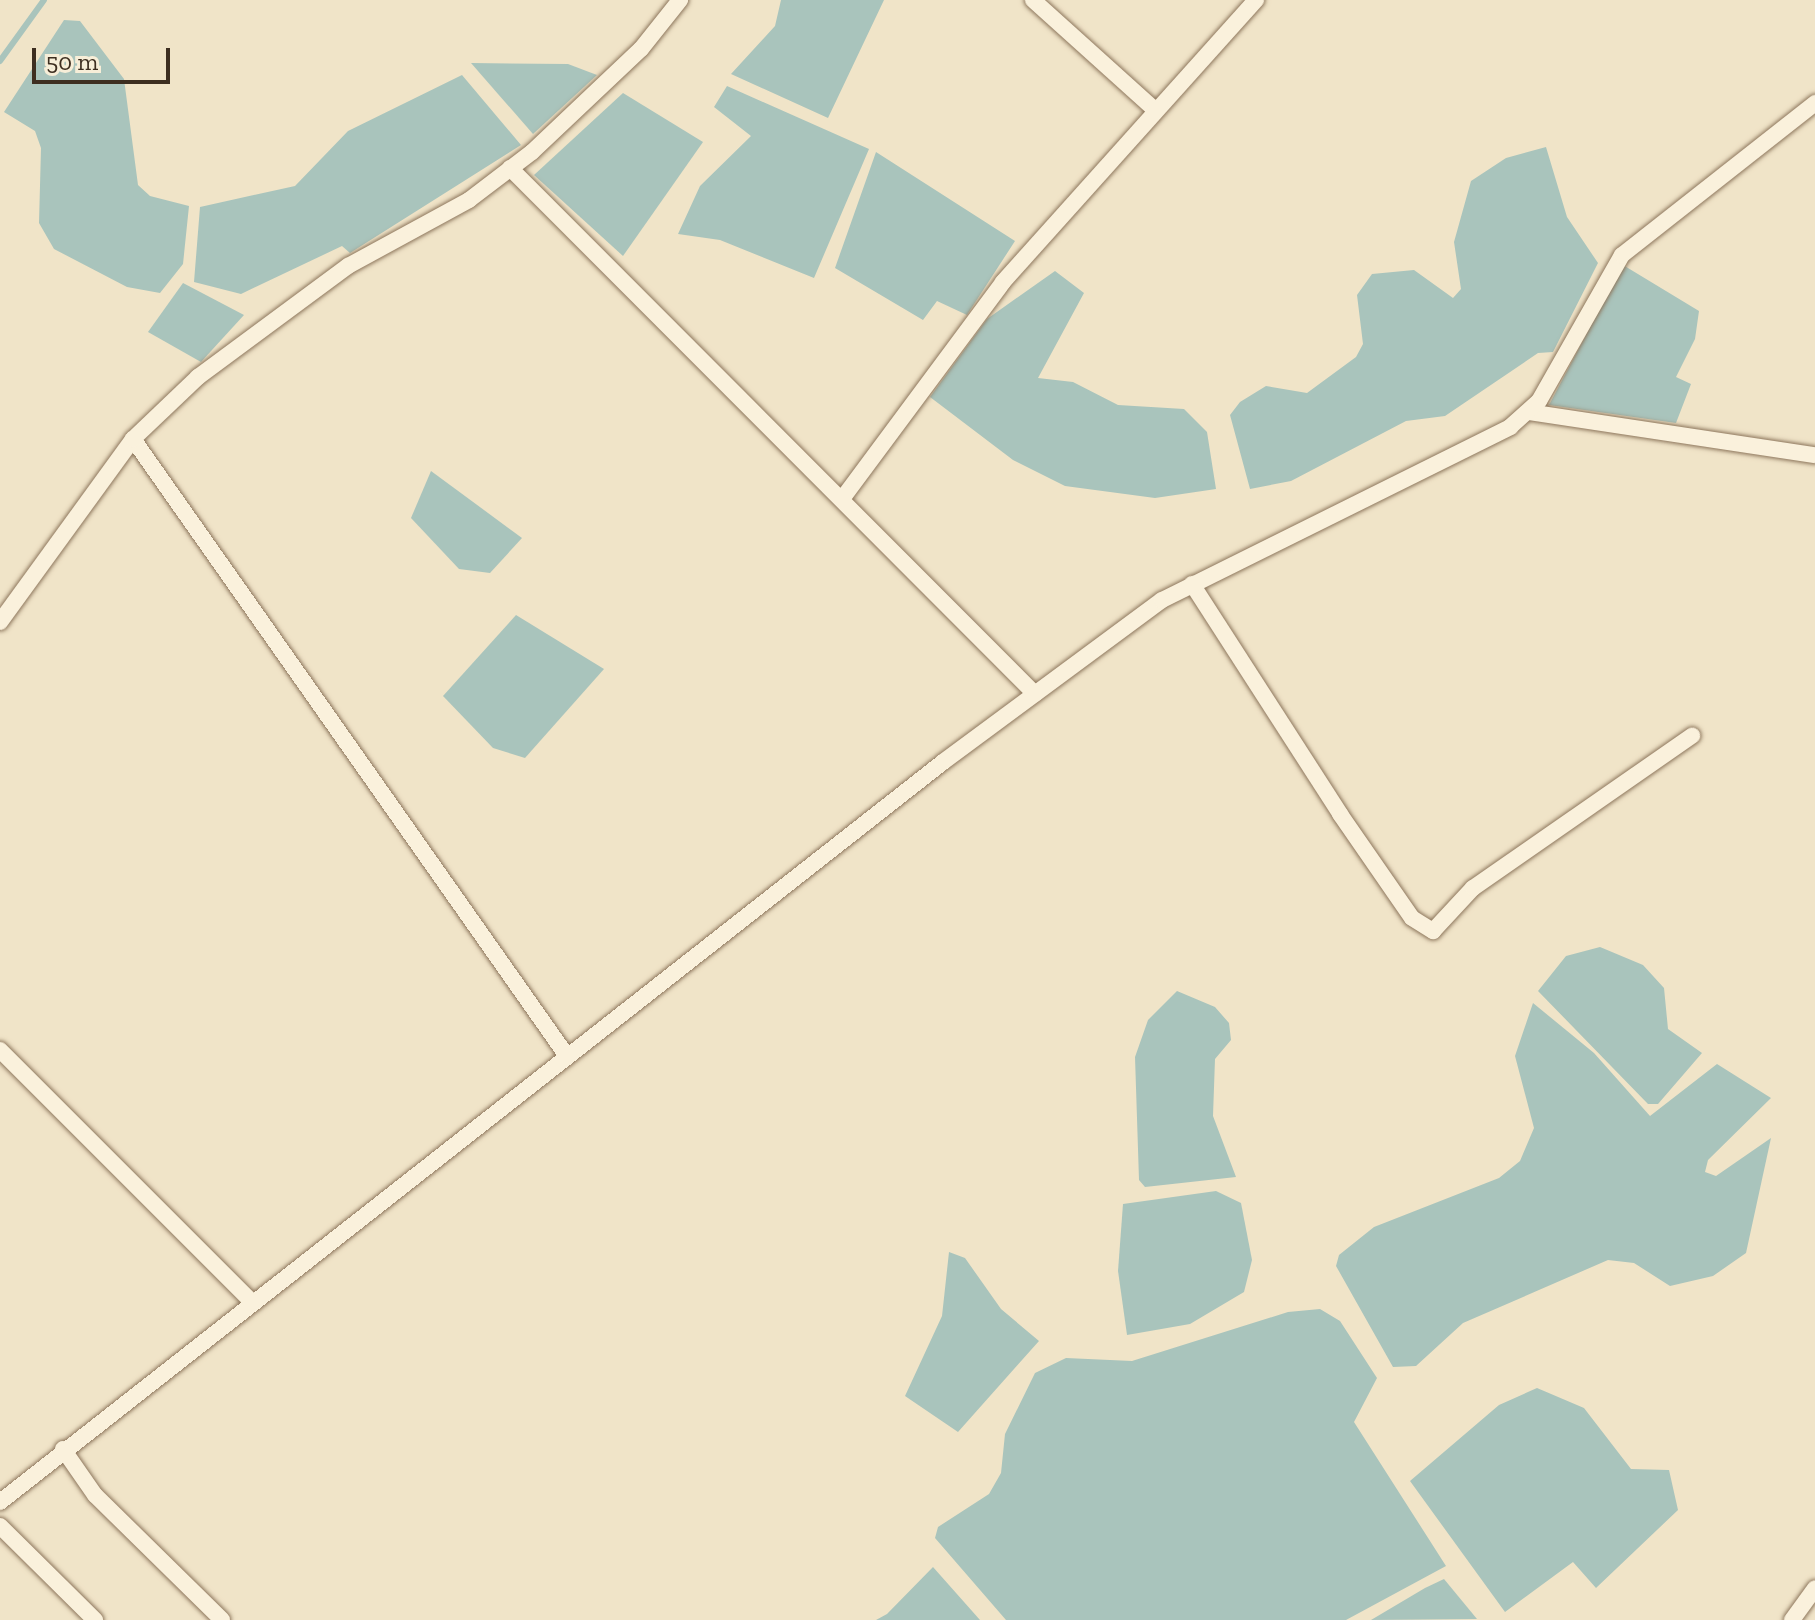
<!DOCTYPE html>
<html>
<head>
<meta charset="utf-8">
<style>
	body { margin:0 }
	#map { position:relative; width:1815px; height:1620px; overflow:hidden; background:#f0e4c8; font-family:"Zilla Slab",serif }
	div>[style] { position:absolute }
	.water>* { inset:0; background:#a9c4bc }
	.stream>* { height:6px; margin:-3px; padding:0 3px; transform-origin:3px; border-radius:3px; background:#a9c4bc }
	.roads { filter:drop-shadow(0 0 2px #8d765c) drop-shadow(0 0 2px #8d765c) }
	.street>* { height:16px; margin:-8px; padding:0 8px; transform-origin:8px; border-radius:8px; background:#faf1dc }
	span { translate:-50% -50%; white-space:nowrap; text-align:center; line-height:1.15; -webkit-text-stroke:6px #f7eed8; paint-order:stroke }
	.scale { position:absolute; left:32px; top:48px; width:138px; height:36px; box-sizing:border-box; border:4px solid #3d2e20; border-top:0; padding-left:10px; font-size:24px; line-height:28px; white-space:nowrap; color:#3d2e20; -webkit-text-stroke:6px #f7eed8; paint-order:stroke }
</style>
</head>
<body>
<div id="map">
	<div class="water">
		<i style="clip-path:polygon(781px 0,884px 0,828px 118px,731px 74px,775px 26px)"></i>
		<i style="clip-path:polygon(64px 20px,80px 21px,124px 79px,138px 185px,150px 196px,189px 206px,183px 264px,160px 293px,127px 287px,54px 249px,39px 223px,41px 148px,35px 131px,4px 112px)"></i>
		<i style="clip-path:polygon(471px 63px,568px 64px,597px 75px,533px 134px)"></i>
		<i style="clip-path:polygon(462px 75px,521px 145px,350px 253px,342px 246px,241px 294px,194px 282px,200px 207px,295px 186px,348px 131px)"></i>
		<i style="clip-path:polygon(727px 86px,869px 149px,814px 278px,720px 240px,678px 234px,700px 186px,751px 136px,714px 107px)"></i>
		<i style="clip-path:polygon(623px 93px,703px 142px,623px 256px,534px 175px)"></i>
		<i style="clip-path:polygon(1546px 147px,1567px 217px,1598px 263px,1553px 352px,1538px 353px,1445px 416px,1406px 421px,1291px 481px,1250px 489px,1230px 415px,1240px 402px,1266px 386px,1307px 393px,1356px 357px,1363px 344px,1357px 295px,1372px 274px,1414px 270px,1453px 298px,1461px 289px,1454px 242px,1471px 181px,1506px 158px)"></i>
		<i style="clip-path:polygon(876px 152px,1015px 241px,967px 315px,937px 301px,923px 320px,835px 268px)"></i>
		<i style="clip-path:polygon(1623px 265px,1699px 311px,1695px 339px,1676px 377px,1691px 384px,1676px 423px,1549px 405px)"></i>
		<i style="clip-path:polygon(1055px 271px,1084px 293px,1038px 378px,1073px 382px,1118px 405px,1184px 409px,1207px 432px,1216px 489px,1155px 498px,1065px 486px,1013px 460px,930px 397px,987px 319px)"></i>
		<i style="clip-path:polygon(183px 283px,244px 315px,201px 362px,148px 332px)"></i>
		<i style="clip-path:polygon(431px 471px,522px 538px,490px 573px,459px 569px,411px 518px)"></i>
		<i style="clip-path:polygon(516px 615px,604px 669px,525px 758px,493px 748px,443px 696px)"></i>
		<i style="clip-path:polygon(1600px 947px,1643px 965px,1664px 988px,1668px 1029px,1702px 1053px,1658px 1104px,1648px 1104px,1538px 991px,1566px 956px)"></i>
		<i style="clip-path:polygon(1177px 991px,1215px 1007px,1229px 1023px,1231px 1040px,1215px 1059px,1213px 1116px,1236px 1177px,1145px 1187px,1139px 1180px,1135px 1057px,1148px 1020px)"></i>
		<i style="clip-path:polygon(1533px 1003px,1594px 1053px,1650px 1116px,1717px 1064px,1771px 1098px,1708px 1160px,1705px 1172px,1716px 1176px,1771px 1138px,1746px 1253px,1713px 1276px,1670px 1286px,1634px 1263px,1608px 1260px,1463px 1323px,1416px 1366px,1393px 1367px,1336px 1266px,1339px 1255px,1374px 1227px,1499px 1178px,1520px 1161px,1534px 1128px,1515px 1056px)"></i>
		<i style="clip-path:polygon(1216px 1191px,1241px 1203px,1252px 1260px,1244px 1292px,1190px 1324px,1127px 1335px,1118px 1271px,1123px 1204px)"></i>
		<i style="clip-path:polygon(949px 1252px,965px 1258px,1001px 1309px,1039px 1341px,958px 1432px,905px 1396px,942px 1316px)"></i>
		<i style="clip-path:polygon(1320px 1309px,1340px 1321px,1377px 1378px,1354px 1422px,1446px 1566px,1346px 1620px,1006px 1620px,935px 1538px,938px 1527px,989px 1494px,1001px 1473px,1005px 1434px,1035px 1373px,1066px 1358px,1132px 1361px,1288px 1312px)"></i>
		<i style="clip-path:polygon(1537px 1388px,1584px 1408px,1631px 1469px,1669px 1470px,1678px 1510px,1596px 1588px,1573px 1562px,1505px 1612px,1410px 1481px,1499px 1405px)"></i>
		<i style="clip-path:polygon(933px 1567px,980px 1620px,876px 1620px,887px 1614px)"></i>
		<i style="clip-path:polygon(1444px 1579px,1477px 1619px,1371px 1620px,1425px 1588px)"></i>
	</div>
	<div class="stream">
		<i style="left:0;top:61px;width:75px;rotate:-54.2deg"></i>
	</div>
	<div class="roads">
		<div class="street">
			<i style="left:1033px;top:0;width:161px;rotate:42deg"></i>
			<i style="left:510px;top:168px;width:743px;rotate:45.05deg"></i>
			<i style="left:1529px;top:412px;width:289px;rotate:8.6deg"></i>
			<i style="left:133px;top:439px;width:754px;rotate:54.88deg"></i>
			<i style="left:842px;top:499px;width:270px;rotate:-53.4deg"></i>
			<i style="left:1003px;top:282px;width:379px;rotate:-48.1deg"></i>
			<i style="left:1192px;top:584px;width:274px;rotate:57.2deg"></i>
			<i style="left:1340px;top:814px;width:126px;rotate:55.3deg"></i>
			<i style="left:1412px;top:918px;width:25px;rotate:32deg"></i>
			<i style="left:1433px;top:931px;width:59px;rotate:-47.1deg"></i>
			<i style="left:1473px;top:888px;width:267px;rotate:-34.8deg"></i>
			<i style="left:0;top:622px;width:226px;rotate:-54deg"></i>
			<i style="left:133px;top:439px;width:90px;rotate:-43.6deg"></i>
			<i style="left:198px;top:377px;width:187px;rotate:-36.5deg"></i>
			<i style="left:348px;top:266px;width:138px;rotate:-28.6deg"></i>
			<i style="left:469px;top:200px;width:79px;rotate:-37.3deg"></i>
			<i style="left:532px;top:152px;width:150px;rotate:-43.4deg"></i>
			<i style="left:641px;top:49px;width:63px;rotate:-51.5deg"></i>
			<i style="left:0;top:1050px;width:356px;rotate:45deg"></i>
			<i style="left:63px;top:1449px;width:56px;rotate:55.2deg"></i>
			<i style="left:95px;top:1495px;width:178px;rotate:44.5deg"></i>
			<i style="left:0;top:1502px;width:1199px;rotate:-38.12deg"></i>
			<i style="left:943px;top:762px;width:272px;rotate:-36.5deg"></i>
			<i style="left:1162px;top:600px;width:389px;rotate:-26.4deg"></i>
			<i style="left:1510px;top:427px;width:39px;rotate:-42deg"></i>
			<i style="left:1539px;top:401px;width:168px;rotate:-60.4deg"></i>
			<i style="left:1622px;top:255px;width:246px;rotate:-38.2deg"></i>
			<i style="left:0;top:1526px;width:134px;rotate:44.7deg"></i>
			<i style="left:1792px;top:1620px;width:39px;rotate:-54deg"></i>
		</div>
	</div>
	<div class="scale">50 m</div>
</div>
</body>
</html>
